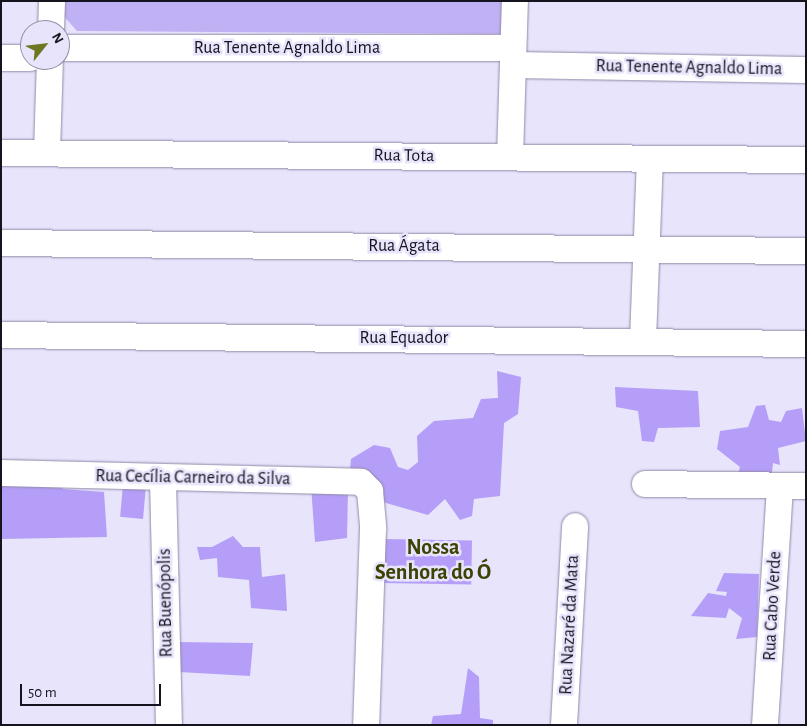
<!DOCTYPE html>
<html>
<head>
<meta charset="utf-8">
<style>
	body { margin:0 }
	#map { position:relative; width:807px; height:726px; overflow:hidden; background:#e8e4fc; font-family:"Alegreya Sans",sans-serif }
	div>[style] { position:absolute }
	.green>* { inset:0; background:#bfb1f3 }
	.forest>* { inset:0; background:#b49ef7; transform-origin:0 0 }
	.roads { filter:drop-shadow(0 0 1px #908aa6) drop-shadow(0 0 1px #908aa6) }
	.minor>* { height:26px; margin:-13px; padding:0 13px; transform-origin:13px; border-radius:13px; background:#fff }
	span { translate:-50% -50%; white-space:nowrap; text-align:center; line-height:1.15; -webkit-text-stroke:5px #e8e4fc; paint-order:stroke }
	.street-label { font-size:18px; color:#15131d }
	.district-label { font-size:22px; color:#3d4202; font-weight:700 }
	.frame { position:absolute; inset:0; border:2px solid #15131d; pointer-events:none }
	.north { position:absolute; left:20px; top:20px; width:50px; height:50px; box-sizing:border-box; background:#e8e4fc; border:1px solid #9490a3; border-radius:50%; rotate:61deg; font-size:14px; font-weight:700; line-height:20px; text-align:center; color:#15131d }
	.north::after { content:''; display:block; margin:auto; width:18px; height:22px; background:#6e761f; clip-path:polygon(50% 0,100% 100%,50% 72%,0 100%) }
	.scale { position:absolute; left:20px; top:684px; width:141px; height:22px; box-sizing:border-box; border:2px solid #15131d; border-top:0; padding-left:6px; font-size:15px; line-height:18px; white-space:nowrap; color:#15131d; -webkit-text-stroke:4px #e8e4fc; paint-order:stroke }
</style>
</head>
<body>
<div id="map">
	<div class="green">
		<i style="clip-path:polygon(61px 1px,505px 1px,504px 34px,77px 31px,61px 13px)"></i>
	</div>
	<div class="forest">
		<i style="clip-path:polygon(497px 371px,521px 377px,518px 414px,504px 423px,500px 496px,474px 499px,472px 516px,460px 520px,445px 499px,428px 515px,386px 503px,350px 469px,351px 459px,374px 445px,390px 448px,398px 467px,408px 470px,418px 462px,417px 436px,434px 421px,473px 418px,481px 399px,498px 398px)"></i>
		<i style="clip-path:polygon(615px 387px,698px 391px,700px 427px,658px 428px,654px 442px,642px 441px,638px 411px,616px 407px)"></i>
		<i style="clip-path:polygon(765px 405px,769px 420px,781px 422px,786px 411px,802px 408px,806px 441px,778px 448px,780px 465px,773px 463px,772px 473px,738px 474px,740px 467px,717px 449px,720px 431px,748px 427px,756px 406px)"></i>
		<i style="clip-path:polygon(1px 479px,59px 479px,63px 489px,104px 492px,107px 537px,1px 539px)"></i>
		<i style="left:123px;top:484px;width:23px;height:33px;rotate:5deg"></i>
		<i style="clip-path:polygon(311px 485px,348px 489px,347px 538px,315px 542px)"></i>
		<i style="clip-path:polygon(233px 536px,243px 547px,260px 547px,262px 577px,285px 574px,287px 611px,251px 608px,249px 580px,218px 577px,217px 558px,200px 560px,197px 547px,212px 547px)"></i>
		<i style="left:382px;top:539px;width:90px;height:44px;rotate:1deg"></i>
		<i style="clip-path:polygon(724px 573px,759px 574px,757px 637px,736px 639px,742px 618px,729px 608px,726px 618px,691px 616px,708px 593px,726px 596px,727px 592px,716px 591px)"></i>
		<i style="clip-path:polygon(175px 642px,253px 643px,250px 676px,179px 672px)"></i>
		<i style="clip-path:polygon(468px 668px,479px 677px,480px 718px,493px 720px,493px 725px,431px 725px,433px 716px,461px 714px)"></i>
	</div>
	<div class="roads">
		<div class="minor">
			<i style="left:51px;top:30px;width:29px;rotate:-88deg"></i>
			<i style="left:60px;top:48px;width:453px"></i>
			<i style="left:1px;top:58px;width:29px"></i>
			<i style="left:513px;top:65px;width:293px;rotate:1deg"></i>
			<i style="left:1px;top:153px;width:805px;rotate:0.5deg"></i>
			<i style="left:47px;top:153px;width:93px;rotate:-88.2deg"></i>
			<i style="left:510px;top:157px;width:156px;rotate:-88.2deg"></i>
			<i style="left:1px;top:243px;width:805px;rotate:0.57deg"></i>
			<i style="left:1px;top:335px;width:805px;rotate:0.64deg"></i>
			<i style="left:643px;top:340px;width:181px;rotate:-87.8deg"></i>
			<i style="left:1px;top:473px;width:360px;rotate:1.4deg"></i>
			<i style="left:361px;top:482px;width:13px;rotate:45deg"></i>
			<i style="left:370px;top:491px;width:38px;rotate:85deg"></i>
			<i style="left:373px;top:529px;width:196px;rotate:92deg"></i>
			<i style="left:163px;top:481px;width:244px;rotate:88.6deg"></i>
			<i style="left:645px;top:484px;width:161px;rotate:0.7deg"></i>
			<i style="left:564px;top:725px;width:199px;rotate:-86.8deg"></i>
			<i style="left:765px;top:725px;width:239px;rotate:-86.4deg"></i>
		</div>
	</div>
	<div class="street-label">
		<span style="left:287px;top:48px">Rua Tenente Agnaldo Lima</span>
		<span style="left:689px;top:68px;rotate:1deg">Rua Tenente Agnaldo Lima</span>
		<span style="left:404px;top:156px;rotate:1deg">Rua Tota</span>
		<span style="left:404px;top:246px">Rua Ágata</span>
		<span style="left:404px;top:338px">Rua Equador</span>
		<span style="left:193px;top:478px;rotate:1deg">Rua Cecília Carneiro da Silva</span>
		<span style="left:166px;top:603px;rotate:-91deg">Rua Buenópolis</span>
		<span style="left:773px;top:606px;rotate:-87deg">Rua Cabo Verde</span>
		<span style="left:570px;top:625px;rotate:-87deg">Rua Nazaré da Mata</span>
	</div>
	<div class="district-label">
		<span style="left:433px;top:560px">Nossa<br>Senhora do Ó</span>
	</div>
	<div class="frame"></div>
	<div class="north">N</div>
	<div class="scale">50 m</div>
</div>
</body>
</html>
